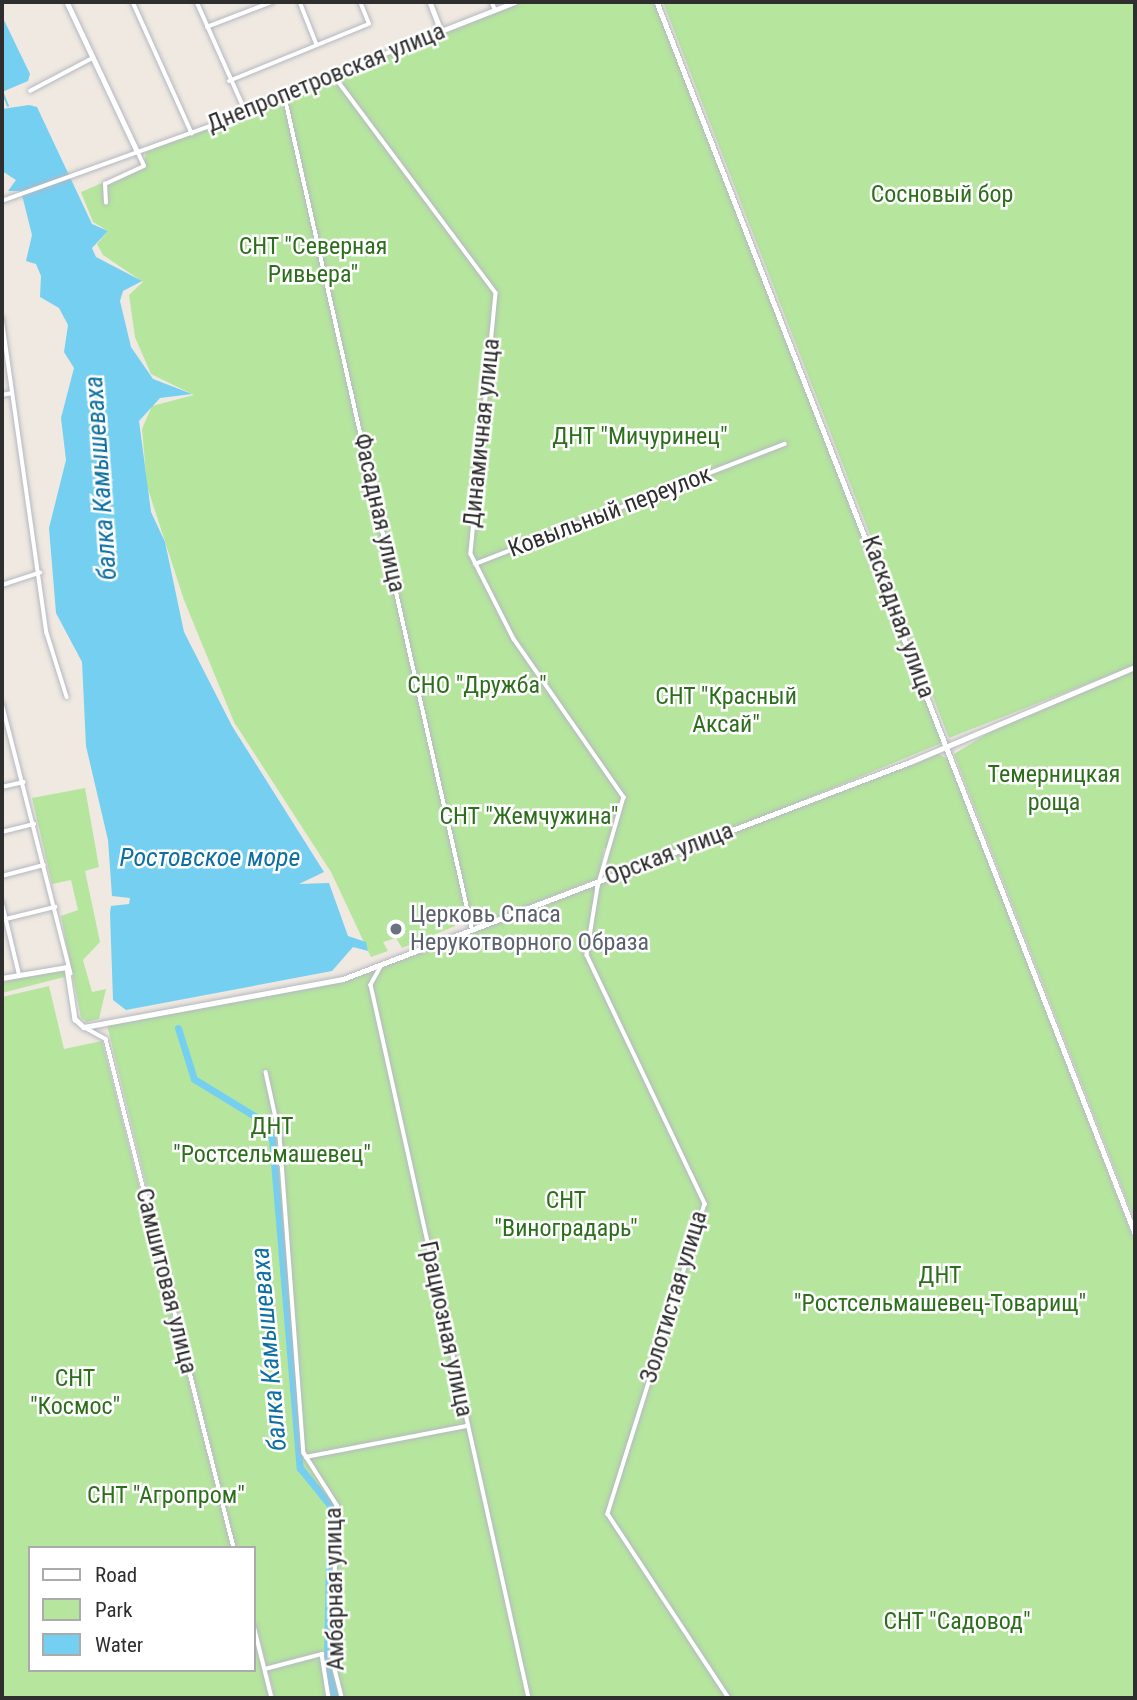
<!DOCTYPE html>
<html>
<head>
<meta charset="utf-8">
<style>
	body { margin:0 }
	#map { position:relative; width:1137px; height:1700px; overflow:hidden; background:#efe9e1; font-family:"Roboto Condensed",sans-serif }
	div>[style] { position:absolute }
	.green>* { inset:0; background:#b6e59e }
	.water>* { inset:0; background:#75cff0 }
	.stream>* { height:2px; margin:-1px; padding:0 1px; transform-origin:1px; border-radius:1px; background:#75cff0 }
	.river>* { height:7px; margin:-3.5px; padding:0 3.5px; transform-origin:3.5px; border-radius:3.5px; background:#75cff0 }
	.roads { filter:drop-shadow(0 0 2px #b4b7c1) drop-shadow(0 0 2px #b4b7c1) }
	.minor>* { height:3.5px; margin:-1.75px; padding:0 1.75px; transform-origin:1.75px; border-radius:1.75px; background:#fff }
	.tertiary>* { height:4.5px; margin:-2.25px; padding:0 2.25px; transform-origin:2.25px; border-radius:2.25px; background:#fff }
	.secondary>* { height:4.5px; margin:-2.25px; padding:0 2.25px; transform-origin:2.25px; border-radius:2.25px; background:#fff }
	.dots>* { width:19px; height:19px; translate:-50% -50%; box-sizing:border-box; border:4px solid #fff; border-radius:50% }
	span { translate:-50% -50%; white-space:nowrap; text-align:center; line-height:1.15; -webkit-text-stroke:5px #fff; paint-order:stroke }
	.street-label { font-size:24px; color:#2e2e2e }
	.park-label { font-size:24px; color:#2c6e1b }
	.worship-label { font-size:24px; color:#5b616d }
	.left { translate:0 -50%; text-align:left }
	.water-label { font-size:26px; color:#0d6fa3; font-style:italic }
	.frame { position:absolute; inset:0; border:4px solid #2e2e2e; pointer-events:none }
	.legend { position:absolute; left:28px; top:1546px; width:228px; height:126px; box-sizing:border-box; background:#fff; border:2px solid #ababab; margin:0; padding:9px 12px; list-style:none; font-size:21px; color:#2e2e2e }
	.legend li { display:flex; align-items:center; gap:14px; height:35px }
	.legend b { width:35px; border:2px solid #ababab }
</style>
</head>
<body>
<div id="map">
	<div class="green">
		<i style="clip-path:polygon(521px 2px,659px 2px,908px 645px,900px 649px,907px 668px,914px 666px,944px 742px,700px 843px,937px 753px,949px 760px,1135px 1243px,1135px 1698px,275px 1698px,254px 1617px,254px 1548px,236px 1548px,107px 1025px,338px 982px,603px 879px,610px 849px,604px 848px,599px 878px,472px 927px,467px 905px,451px 909px,455px 926px,402px 948px,396px 938px,383px 942px,388px 951px,371px 957px,331px 872px,234px 722px,184px 600px,147px 486px,142px 429px,152px 406px,194px 395px,151px 374px,135px 337px,129px 295px,143px 282px,103px 255px,97px 244px,108px 231px,93px 222px,81px 192px,144px 165px,146px 152px)"></i>
		<i style="clip-path:polygon(663px 2px,1135px 2px,1135px 665px,949px 738px)"></i>
		<i style="clip-path:polygon(1135px 670px,1135px 1221px,954px 754px,1008px 721px)"></i>
		<i style="clip-path:polygon(85px 788px,99px 867px,85px 871px,100px 942px,83px 960px,92px 992px,106px 989px,99px 1019px,87px 1022px,81px 1018px,61px 916px,78px 910px,71px 880px,52px 884px,32px 798px)"></i>
		<i style="clip-path:polygon(60px 968px,68px 976px,2px 993px,2px 982px)"></i>
		<i style="clip-path:polygon(49px 986px,64px 1049px,102px 1041px,231px 1548px,30px 1548px,30px 1670px,254px 1670px,254px 1638px,269px 1698px,2px 1698px,2px 997px)"></i>
	</div>
	<div class="water">
		<i style="clip-path:polygon(2px 16px,30px 74px,28px 81px,2px 92px)"></i>
		<i style="clip-path:polygon(29px 105px,37px 107px,92px 224px,108px 231px,92px 248px,96px 257px,142px 281px,123px 291px,120px 301px,131px 347px,153px 379px,192px 394px,160px 398px,139px 421px,151px 512px,165px 542px,184px 632px,232px 726px,324px 872px,299px 884px,329px 883px,348px 936px,366px 942px,368px 951px,353px 947px,332px 971px,126px 1010px,113px 1000px,110px 913px,111px 906px,129px 904px,130px 898px,112px 896px,108px 840px,86px 746px,82px 662px,56px 613px,49px 528px,66px 460px,61px 418px,74px 368px,64px 352px,68px 325px,59px 308px,40px 297px,41px 276px,36px 264px,26px 261px,32px 235px,23px 199px,20px 191px,8px 191px,16px 180px,2px 171px,2px 109px)"></i>
	</div>
	<div class="stream">
		<i style="left:2px;top:91px;width:16px;rotate:68deg"></i>
	</div>
	<div class="river">
		<i style="left:178px;top:1028px;width:53px;rotate:72.6deg"></i>
		<i style="left:194px;top:1079px;width:79px;rotate:31.5deg"></i>
		<i style="left:261px;top:1120px;width:21px;rotate:59deg"></i>
		<i style="left:272px;top:1138px;width:331px;rotate:85.2deg"></i>
		<i style="left:300px;top:1468px;width:48px;rotate:51deg"></i>
		<i style="left:330px;top:1505px;width:163px;rotate:91.1deg"></i>
		<i style="left:327px;top:1668px;width:31px;rotate:75deg"></i>
	</div>
	<div class="roads">
		<div class="minor">
			<i style="left:133px;top:2px;width:144px;rotate:65.8deg"></i>
			<i style="left:197px;top:2px;width:120px;rotate:66deg"></i>
			<i style="left:300px;top:2px;width:46px;rotate:68.4deg"></i>
			<i style="left:492px;top:2px;width:8px;rotate:67deg"></i>
			<i style="left:207px;top:27px;width:70px;rotate:-21deg"></i>
			<i style="left:335px;top:77px;width:269px;rotate:53.3deg"></i>
			<i style="left:496px;top:293px;width:262px;rotate:95.5deg"></i>
			<i style="left:471px;top:554px;width:95px;rotate:63.2deg"></i>
			<i style="left:514px;top:639px;width:193px;rotate:55.2deg"></i>
			<i style="left:624px;top:797px;width:94px;rotate:106.1deg"></i>
			<i style="left:598px;top:887px;width:69px;rotate:99.2deg"></i>
			<i style="left:587px;top:955px;width:276px;rotate:64.6deg"></i>
			<i style="left:705px;top:1204px;width:325px;rotate:107.4deg"></i>
			<i style="left:608px;top:1514px;width:220px;rotate:56.7deg"></i>
			<i style="left:229px;top:81px;width:151px;rotate:-22.2deg"></i>
			<i style="left:369px;top:24px;width:24px;rotate:-112deg"></i>
			<i style="left:30px;top:91px;width:69px;rotate:-27.7deg"></i>
			<i style="left:285px;top:97px;width:852px;rotate:77.32deg"></i>
			<i style="left:2px;top:201px;width:233px;rotate:-19.8deg"></i>
			<i style="left:221px;top:122px;width:238px;rotate:-22.5deg"></i>
			<i style="left:106px;top:203px;width:19px;rotate:-93deg"></i>
			<i style="left:105px;top:184px;width:43px;rotate:-24.8deg"></i>
			<i style="left:144px;top:166px;width:17px;rotate:-115deg"></i>
			<i style="left:2px;top:318px;width:318px;rotate:81.9deg"></i>
			<i style="left:47px;top:633px;width:67px;rotate:72.6deg"></i>
			<i style="left:2px;top:395px;width:10px;rotate:-11deg"></i>
			<i style="left:475px;top:564px;width:332px;rotate:-21.2deg"></i>
			<i style="left:2px;top:585px;width:40px;rotate:-18deg"></i>
			<i style="left:2px;top:703px;width:279px;rotate:75.7deg"></i>
			<i style="left:2px;top:787px;width:22px;rotate:-13deg"></i>
			<i style="left:2px;top:832px;width:33px;rotate:-14deg"></i>
			<i style="left:2px;top:876px;width:43px;rotate:-14.7deg"></i>
			<i style="left:2px;top:902px;width:73px;rotate:76.5deg"></i>
			<i style="left:2px;top:920px;width:55px;rotate:-13.8deg"></i>
			<i style="left:382px;top:965px;width:23px;rotate:119deg"></i>
			<i style="left:371px;top:985px;width:730px;rotate:77.51deg"></i>
			<i style="left:84px;top:1027px;width:25px;rotate:29deg"></i>
			<i style="left:106px;top:1039px;width:525px;rotate:75.88deg"></i>
			<i style="left:266px;top:1072px;width:66px;rotate:77.7deg"></i>
			<i style="left:280px;top:1136px;width:318px;rotate:85.7deg"></i>
			<i style="left:304px;top:1453px;width:62px;rotate:57.6deg"></i>
			<i style="left:337px;top:1505px;width:156px;rotate:91.5deg"></i>
			<i style="left:333px;top:1661px;width:38px;rotate:76deg"></i>
			<i style="left:306px;top:1457px;width:164px;rotate:-10.9deg"></i>
			<i style="left:254px;top:1626px;width:74px;rotate:76deg"></i>
			<i style="left:265px;top:1669px;width:59px;rotate:-14.7deg"></i>
			<i style="left:322px;top:1654px;width:45px;rotate:81deg"></i>
		</div>
		<div class="tertiary">
			<i style="left:67px;top:2px;width:165px;rotate:64.8deg"></i>
			<i style="left:430px;top:2px;width:31px;rotate:69deg"></i>
			<i style="left:441px;top:31px;width:79px;rotate:-21.4deg"></i>
			<i style="left:657px;top:2px;width:1321px;rotate:68.78deg"></i>
		</div>
		<div class="secondary">
			<i style="left:2px;top:978px;width:66px;rotate:-9.6deg"></i>
			<i style="left:67px;top:967px;width:53px;rotate:81.3deg"></i>
			<i style="left:75px;top:1019px;width:12px;rotate:42deg"></i>
			<i style="left:84px;top:1027px;width:263px;rotate:-10.5deg"></i>
			<i style="left:343px;top:979px;width:607px;rotate:-20.94deg"></i>
			<i style="left:910px;top:762px;width:244px;rotate:-22.9deg"></i>
		</div>
	</div>
	<div class="dots">
		<i style="left:396px;top:929px;background:#6b7280"></i>
	</div>
	<div class="street-label">
		<span style="left:326px;top:78px;rotate:-22deg">Днепропетровская улица</span>
		<span style="left:482px;top:433px;rotate:-84deg">Динамичная улица</span>
		<span style="left:610px;top:512px;rotate:-21deg">Ковыльный переулок</span>
		<span style="left:379px;top:513px;rotate:77deg">Фасадная улица</span>
		<span style="left:898px;top:617px;rotate:70deg">Каскадная улица</span>
		<span style="left:669px;top:854px;rotate:-21deg">Орская улица</span>
		<span style="left:166px;top:1281px;rotate:76deg">Самшитовая улица</span>
		<span style="left:674px;top:1297px;rotate:-73deg">Золотистая улица</span>
		<span style="left:446px;top:1329px;rotate:78deg">Грациозная улица</span>
		<span style="left:335px;top:1589px;rotate:-91deg">Амбарная улица</span>
	</div>
	<div class="park-label">
		<span style="left:942px;top:195px">Сосновый бор</span>
		<span style="left:313px;top:261px">СНТ "Северная<br>Ривьера"</span>
		<span style="left:640px;top:437px">ДНТ "Мичуринец"</span>
		<span style="left:477px;top:686px">СНО "Дружба"</span>
		<span style="left:726px;top:711px">СНТ "Красный<br>Аксай"</span>
		<span style="left:1054px;top:789px">Темерницкая<br>роща</span>
		<span style="left:529px;top:817px">СНТ "Жемчужина"</span>
		<span style="left:272px;top:1141px">ДНТ<br>"Ростсельмашевец"</span>
		<span style="left:566px;top:1215px">СНТ<br>"Виноградарь"</span>
		<span style="left:940px;top:1290px">ДНТ<br>"Ростсельмашевец-Товарищ"</span>
		<span style="left:75px;top:1393px">СНТ<br>"Космос"</span>
		<span style="left:166px;top:1496px">СНТ "Агропром"</span>
		<span style="left:957px;top:1622px">СНТ "Садовод"</span>
	</div>
	<div class="worship-label">
		<span class="left" style="left:410px;top:929px">Церковь Спаса<br>Нерукотворного Образа</span>
	</div>
	<div class="water-label">
		<span style="left:101px;top:478px;rotate:-94deg">балка Камышеваха</span>
		<span style="left:210px;top:858px">Ростовское море</span>
		<span style="left:269px;top:1349px;rotate:-95deg">балка Камышеваха</span>
	</div>
	<div class="frame"></div>
	<ul class="legend">
	<li><b style="height:9px;background:#fff"></b>Road</li>
	<li><b style="height:19px;background:#b6e59e"></b>Park</li>
	<li><b style="height:19px;background:#75cff0"></b>Water</li>
	</ul>
</div>
</body>
</html>
